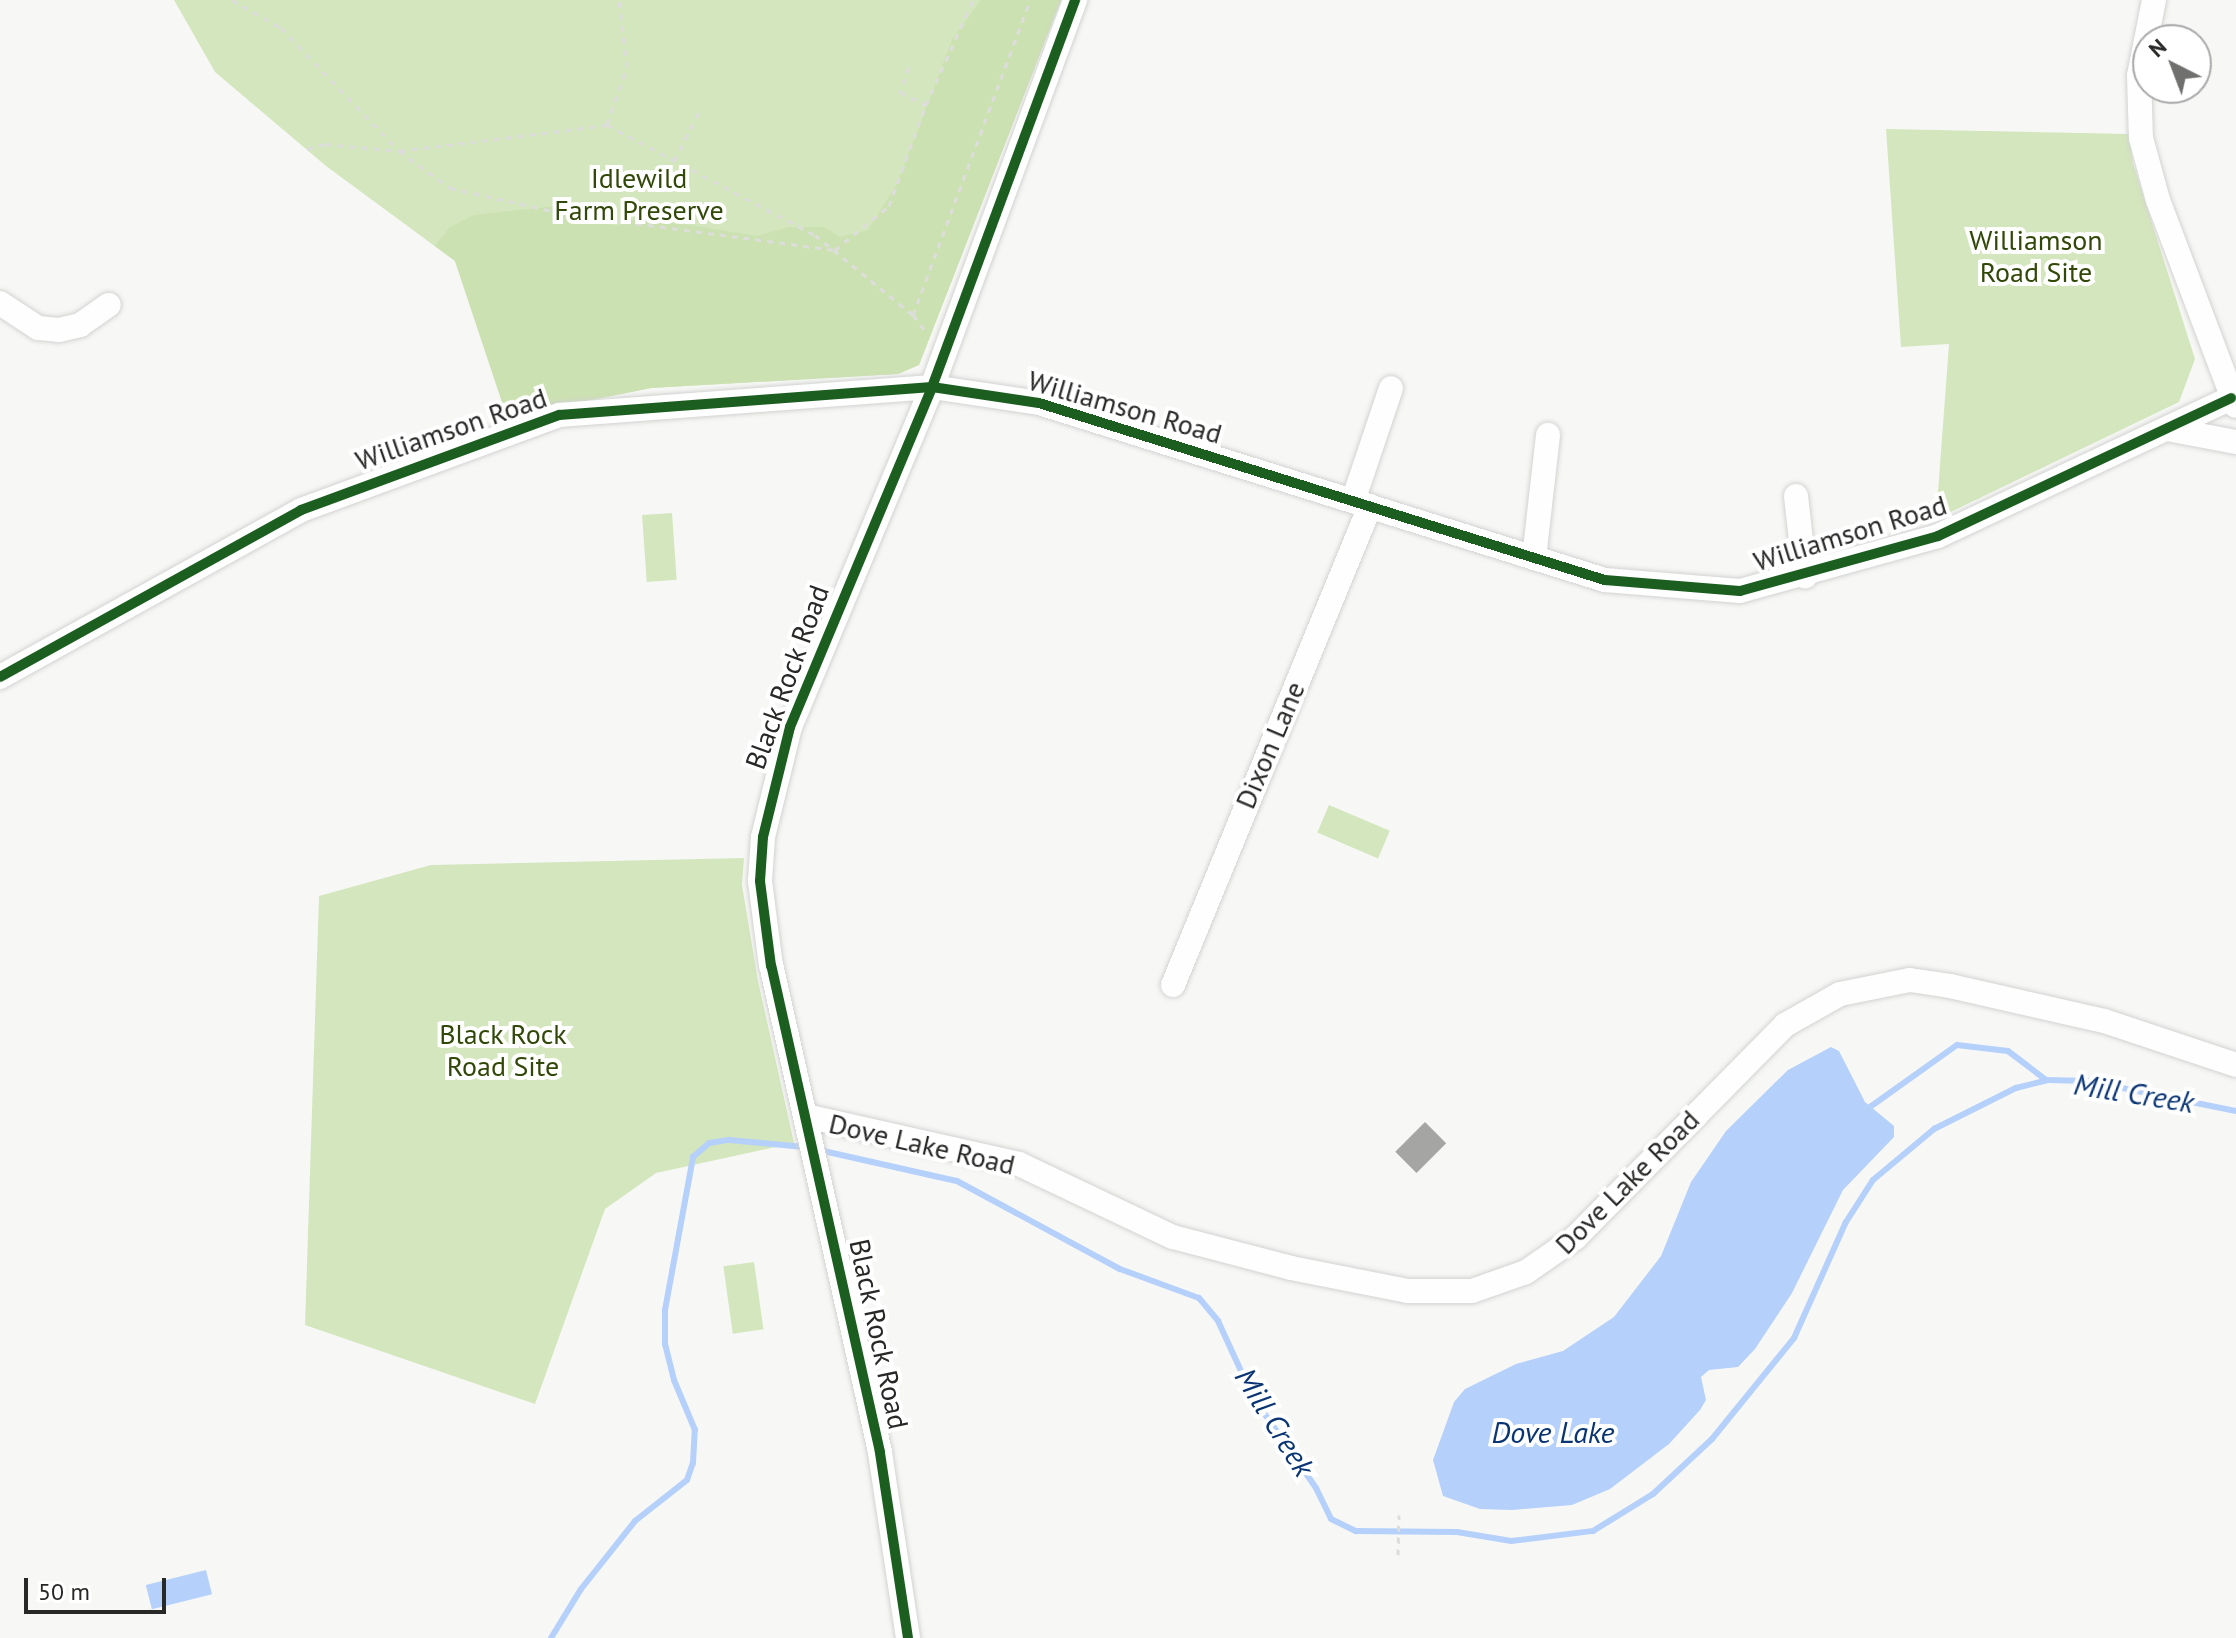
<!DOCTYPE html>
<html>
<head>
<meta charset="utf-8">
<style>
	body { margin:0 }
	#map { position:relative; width:2236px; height:1638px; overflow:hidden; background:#f7f8f6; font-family:"PT Sans",sans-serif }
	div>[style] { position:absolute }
	.green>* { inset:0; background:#d4e6bd; transform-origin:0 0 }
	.forest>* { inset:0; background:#cce1b1 }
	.water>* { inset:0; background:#b5d0fa; transform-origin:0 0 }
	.stream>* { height:6px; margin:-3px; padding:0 3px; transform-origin:3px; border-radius:3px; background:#b5d0fa }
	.building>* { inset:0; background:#a5a6a4; transform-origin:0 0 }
	.path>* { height:3px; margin-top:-1.5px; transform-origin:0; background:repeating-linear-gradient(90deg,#dddddc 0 6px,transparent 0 12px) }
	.roads { filter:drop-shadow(0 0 2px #d2d3d1) drop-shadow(0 0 2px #d2d3d1) }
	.minor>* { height:24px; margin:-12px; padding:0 12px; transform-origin:12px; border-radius:12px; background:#fefefe }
	.cycleway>* { height:10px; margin:-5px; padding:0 5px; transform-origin:5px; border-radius:5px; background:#1b5e20 }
	span { translate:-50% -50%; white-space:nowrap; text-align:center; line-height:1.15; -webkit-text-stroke:8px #fff; paint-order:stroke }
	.park-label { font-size:28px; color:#314809 }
	.street-label { font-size:28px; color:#282927 }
	.water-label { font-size:30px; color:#0a3575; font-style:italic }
	.north { position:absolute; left:2132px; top:24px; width:80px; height:80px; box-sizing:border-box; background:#fff; border:2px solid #a9a9a9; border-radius:50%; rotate:318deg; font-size:22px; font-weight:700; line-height:32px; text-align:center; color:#282927 }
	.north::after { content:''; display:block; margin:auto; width:28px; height:36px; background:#70716f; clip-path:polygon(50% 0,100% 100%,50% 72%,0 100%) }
	.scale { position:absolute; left:24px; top:1578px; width:142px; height:36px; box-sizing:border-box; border:4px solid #282927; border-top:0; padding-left:10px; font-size:24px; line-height:28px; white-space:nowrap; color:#282927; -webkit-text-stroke:6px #fff; paint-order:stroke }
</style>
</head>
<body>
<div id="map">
	<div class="green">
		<i style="clip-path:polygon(174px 0,1061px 0,919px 365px,898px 374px,651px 388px,507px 417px,455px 261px,326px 166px,215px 72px)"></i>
		<i style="clip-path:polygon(1886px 129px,2129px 134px,2133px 163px,2195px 359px,2179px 402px,1936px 519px,1949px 344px,1901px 347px)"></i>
		<i style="left:672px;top:513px;width:67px;height:30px;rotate:86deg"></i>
		<i style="left:1329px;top:805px;width:66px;height:30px;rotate:23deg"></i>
		<i style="clip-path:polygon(744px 858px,742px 885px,758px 981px,794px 1143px,656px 1173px,605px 1209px,535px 1404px,305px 1325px,319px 896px,431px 865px)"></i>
		<i style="left:754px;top:1262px;width:68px;height:31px;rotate:82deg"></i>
	</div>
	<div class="forest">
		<i style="clip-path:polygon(981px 0,1061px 0,919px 365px,898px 374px,651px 388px,507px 417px,455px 261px,435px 246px,450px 227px,474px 215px,574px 204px,595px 222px,617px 226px,641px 217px,757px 236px,789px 227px,824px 227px,840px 237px,868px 230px,897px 184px,952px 40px)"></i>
	</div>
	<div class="water">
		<i style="clip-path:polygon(1831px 1047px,1839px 1051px,1865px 1102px,1894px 1126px,1894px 1137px,1843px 1190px,1792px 1293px,1755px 1349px,1738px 1367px,1709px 1370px,1701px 1377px,1706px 1400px,1700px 1410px,1669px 1444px,1610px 1489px,1572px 1505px,1512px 1510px,1480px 1509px,1443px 1496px,1433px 1460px,1454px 1402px,1465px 1389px,1516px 1364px,1563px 1351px,1614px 1317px,1661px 1256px,1691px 1182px,1726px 1131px,1788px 1070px)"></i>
		<i style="left:206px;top:1570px;width:25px;height:62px;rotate:76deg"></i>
	</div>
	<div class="stream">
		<i style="left:1870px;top:1107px;width:107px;rotate:-35.5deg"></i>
		<i style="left:1957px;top:1045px;width:51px;rotate:6.7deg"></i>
		<i style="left:2008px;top:1051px;width:48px;rotate:37.3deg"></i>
		<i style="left:819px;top:1150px;width:141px;rotate:12.7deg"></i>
		<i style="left:957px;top:1181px;width:185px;rotate:28.4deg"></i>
		<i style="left:1120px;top:1269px;width:84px;rotate:20.2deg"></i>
		<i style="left:1199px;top:1298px;width:30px;rotate:50deg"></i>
		<i style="left:1218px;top:1321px;width:84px;rotate:65.3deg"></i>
		<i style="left:1253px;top:1397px;width:111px;rotate:55.3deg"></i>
		<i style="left:1316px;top:1488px;width:34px;rotate:64deg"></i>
		<i style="left:1331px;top:1519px;width:28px;rotate:26deg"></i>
		<i style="left:1356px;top:1531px;width:101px;rotate:0.6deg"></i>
		<i style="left:1457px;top:1532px;width:55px;rotate:9.5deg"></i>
		<i style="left:1511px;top:1541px;width:83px;rotate:-7deg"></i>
		<i style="left:1593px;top:1531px;width:70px;rotate:-31.7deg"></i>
		<i style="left:1653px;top:1494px;width:81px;rotate:-43deg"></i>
		<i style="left:1712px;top:1439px;width:130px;rotate:-50.9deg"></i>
		<i style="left:1794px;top:1338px;width:127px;rotate:-65.9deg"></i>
		<i style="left:1846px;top:1222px;width:50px;rotate:-57.3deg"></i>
		<i style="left:1873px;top:1180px;width:80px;rotate:-39.9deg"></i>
		<i style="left:1934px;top:1129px;width:92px;rotate:-26.6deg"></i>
		<i style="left:2016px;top:1088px;width:32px;rotate:-14deg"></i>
		<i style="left:2047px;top:1080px;width:41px;rotate:1.4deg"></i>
		<i style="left:2088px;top:1081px;width:151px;rotate:11.5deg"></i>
		<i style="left:551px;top:1638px;width:57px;rotate:-58.5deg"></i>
		<i style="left:581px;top:1589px;width:87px;rotate:-51.5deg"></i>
		<i style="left:635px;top:1521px;width:66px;rotate:-38.3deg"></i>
		<i style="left:687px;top:1480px;width:18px;rotate:-71deg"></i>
		<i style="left:693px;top:1463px;width:33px;rotate:-87deg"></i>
		<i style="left:695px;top:1430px;width:54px;rotate:-112.8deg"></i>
		<i style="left:674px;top:1380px;width:37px;rotate:-104deg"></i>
		<i style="left:665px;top:1344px;width:34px;rotate:-90deg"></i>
		<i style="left:665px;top:1310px;width:156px;rotate:-79.6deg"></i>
		<i style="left:693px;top:1157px;width:21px;rotate:-41deg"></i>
		<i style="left:709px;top:1143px;width:20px;rotate:-9deg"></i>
		<i style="left:729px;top:1140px;width:75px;rotate:5.3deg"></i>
	</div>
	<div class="building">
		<i style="left:1425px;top:1122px;width:30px;height:42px;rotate:45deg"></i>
	</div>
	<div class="path">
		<i style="left:232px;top:0;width:56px;rotate:29.7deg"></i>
		<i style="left:281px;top:28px;width:170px;rotate:46.2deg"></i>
		<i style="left:399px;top:151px;width:63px;rotate:36deg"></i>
		<i style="left:450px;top:188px;width:118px;rotate:12.7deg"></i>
		<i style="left:565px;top:214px;width:272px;rotate:7.6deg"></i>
		<i style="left:835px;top:250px;width:70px;rotate:-39.2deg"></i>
		<i style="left:889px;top:206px;width:108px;rotate:-69.9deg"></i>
		<i style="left:926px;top:105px;width:115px;rotate:-65.9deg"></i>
		<i style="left:909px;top:67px;width:27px;rotate:110deg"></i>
		<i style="left:900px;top:92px;width:29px;rotate:27deg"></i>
		<i style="left:607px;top:124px;width:60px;rotate:-70.7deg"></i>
		<i style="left:627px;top:67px;width:67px;rotate:-96.8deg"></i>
		<i style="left:307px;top:149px;width:19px;rotate:-16deg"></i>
		<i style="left:325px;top:144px;width:74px;rotate:5.4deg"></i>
		<i style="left:399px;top:151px;width:210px;rotate:-7.1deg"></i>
		<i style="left:607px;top:125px;width:235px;rotate:27.9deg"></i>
		<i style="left:815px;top:235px;width:127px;rotate:39.2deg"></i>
		<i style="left:913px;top:315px;width:24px;rotate:52deg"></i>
		<i style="left:674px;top:161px;width:55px;rotate:-63deg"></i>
		<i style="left:913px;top:315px;width:336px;rotate:-69.6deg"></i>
		<i style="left:1398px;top:1555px;width:40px;rotate:-88.6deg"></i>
	</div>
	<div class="roads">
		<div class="minor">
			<i style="left:2154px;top:0;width:77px;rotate:101.2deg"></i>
			<i style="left:2139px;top:76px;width:62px;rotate:88.2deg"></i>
			<i style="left:2141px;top:138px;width:64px;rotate:74.7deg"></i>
			<i style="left:2158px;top:200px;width:220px;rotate:69.3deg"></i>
			<i style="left:0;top:303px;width:45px;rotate:33.3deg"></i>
			<i style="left:38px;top:328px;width:21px;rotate:5deg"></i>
			<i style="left:59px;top:330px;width:22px;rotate:-13deg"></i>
			<i style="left:80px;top:325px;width:35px;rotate:-35deg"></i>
			<i style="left:2167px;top:429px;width:70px;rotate:10.7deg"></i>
			<i style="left:1796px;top:496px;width:81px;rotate:83.6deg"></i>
			<i style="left:1353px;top:501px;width:119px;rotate:-71.4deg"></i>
			<i style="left:1534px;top:558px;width:124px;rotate:-83.5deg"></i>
			<i style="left:0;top:677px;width:344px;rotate:-29deg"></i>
			<i style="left:301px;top:510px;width:275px;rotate:-20.2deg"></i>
			<i style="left:559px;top:415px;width:374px;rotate:-4.3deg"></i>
			<i style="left:932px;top:387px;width:108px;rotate:8.5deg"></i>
			<i style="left:1039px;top:403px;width:593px;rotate:17.37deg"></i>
			<i style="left:1605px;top:580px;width:135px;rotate:4.7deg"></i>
			<i style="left:1740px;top:591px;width:205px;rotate:-15.5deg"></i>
			<i style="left:1938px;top:536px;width:324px;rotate:-25.2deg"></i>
			<i style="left:1173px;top:985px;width:518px;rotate:-67.64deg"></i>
			<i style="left:806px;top:1116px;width:218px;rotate:12.7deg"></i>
			<i style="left:1019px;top:1164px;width:170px;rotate:25.4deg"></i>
			<i style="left:1173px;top:1237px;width:122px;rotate:14.7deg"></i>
			<i style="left:1291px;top:1268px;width:119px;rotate:11.1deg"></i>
			<i style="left:1408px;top:1291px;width:64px"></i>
			<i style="left:1472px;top:1291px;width:57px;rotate:-19.4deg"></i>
			<i style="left:1526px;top:1272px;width:60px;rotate:-34.8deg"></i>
			<i style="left:1575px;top:1238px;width:299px;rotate:-45.4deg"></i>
			<i style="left:1785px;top:1025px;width:63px;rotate:-29.4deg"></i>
			<i style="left:1840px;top:994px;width:71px;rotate:-11.3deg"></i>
			<i style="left:1910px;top:980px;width:40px;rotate:8.5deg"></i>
			<i style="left:1950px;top:986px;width:158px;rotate:12.8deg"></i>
			<i style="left:2104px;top:1021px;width:139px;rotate:18.4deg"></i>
			<i style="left:908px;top:1638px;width:188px;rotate:-98.6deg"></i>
			<i style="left:880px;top:1452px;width:498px;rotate:-102.6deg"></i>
			<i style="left:771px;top:966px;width:86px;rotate:-97.4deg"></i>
			<i style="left:760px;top:881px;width:44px;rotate:-86.1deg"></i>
			<i style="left:763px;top:837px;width:113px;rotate:-76.2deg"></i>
			<i style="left:790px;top:727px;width:368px;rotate:-67.3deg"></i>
			<i style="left:932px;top:387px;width:413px;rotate:-69.7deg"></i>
		</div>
	</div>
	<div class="cycleway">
		<i style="left:0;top:677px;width:344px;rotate:-29deg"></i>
		<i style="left:301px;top:510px;width:275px;rotate:-20.2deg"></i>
		<i style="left:559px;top:415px;width:374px;rotate:-4.3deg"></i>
		<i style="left:932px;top:387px;width:108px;rotate:8.5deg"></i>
		<i style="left:1039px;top:403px;width:593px;rotate:17.37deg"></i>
		<i style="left:1605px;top:580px;width:135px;rotate:4.7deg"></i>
		<i style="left:1740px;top:591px;width:205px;rotate:-15.5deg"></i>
		<i style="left:1938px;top:536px;width:324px;rotate:-25.2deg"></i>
		<i style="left:908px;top:1638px;width:188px;rotate:-98.6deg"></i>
		<i style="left:880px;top:1452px;width:498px;rotate:-102.6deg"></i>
		<i style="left:771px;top:966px;width:86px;rotate:-97.4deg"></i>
		<i style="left:760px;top:881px;width:44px;rotate:-86.1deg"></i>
		<i style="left:763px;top:837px;width:113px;rotate:-76.2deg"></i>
		<i style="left:790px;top:727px;width:368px;rotate:-67.3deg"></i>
		<i style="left:932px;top:387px;width:413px;rotate:-69.7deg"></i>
	</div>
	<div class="park-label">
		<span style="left:639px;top:194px">Idlewild<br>Farm Preserve</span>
		<span style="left:2036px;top:256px">Williamson<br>Road Site</span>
		<span style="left:503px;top:1050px">Black Rock<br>Road Site</span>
	</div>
	<div class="street-label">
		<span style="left:1125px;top:407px;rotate:16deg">Williamson Road</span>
		<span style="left:451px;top:429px;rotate:-19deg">Williamson Road</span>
		<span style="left:1850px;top:533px;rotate:-17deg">Williamson Road</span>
		<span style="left:787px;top:677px;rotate:-70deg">Black Rock Road</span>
		<span style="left:1270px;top:745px;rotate:-67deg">Dixon Lane</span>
		<span style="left:922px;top:1144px;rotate:13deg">Dove Lake Road</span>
		<span style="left:1627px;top:1182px;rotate:-45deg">Dove Lake Road</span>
		<span style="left:879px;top:1334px;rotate:78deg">Black Rock Road</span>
	</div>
	<div class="water-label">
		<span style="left:2134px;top:1093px;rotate:9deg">Mill Creek</span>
		<span style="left:1275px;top:1422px;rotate:58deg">Mill Creek</span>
		<span style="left:1553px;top:1432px">Dove Lake</span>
	</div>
	<div class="north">N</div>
	<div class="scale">50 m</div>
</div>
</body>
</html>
